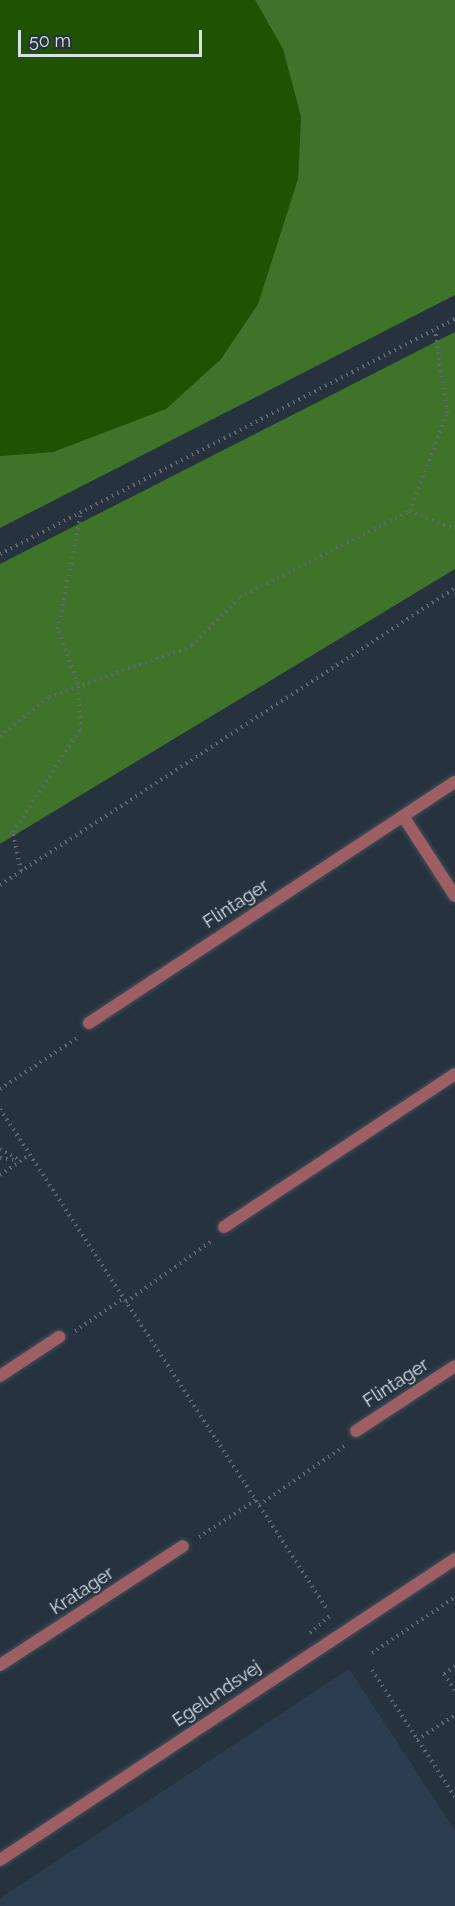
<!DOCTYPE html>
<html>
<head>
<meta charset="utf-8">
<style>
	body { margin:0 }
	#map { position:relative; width:455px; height:1906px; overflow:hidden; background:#26333f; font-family:Raleway,sans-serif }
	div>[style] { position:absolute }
	.built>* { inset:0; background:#2b3d4e }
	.green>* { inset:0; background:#1f5302 }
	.forest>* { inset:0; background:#3e7329 }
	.path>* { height:4px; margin-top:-2px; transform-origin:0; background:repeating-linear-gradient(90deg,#5f6a75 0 1.5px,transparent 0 6px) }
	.roads { filter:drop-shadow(0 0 2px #424f5a) drop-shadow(0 0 2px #424f5a) }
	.minor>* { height:12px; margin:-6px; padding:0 6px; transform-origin:6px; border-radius:6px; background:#9d5f63 }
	span { translate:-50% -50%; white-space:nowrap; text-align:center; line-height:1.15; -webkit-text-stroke:4.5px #26333f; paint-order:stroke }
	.street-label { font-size:18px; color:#d8e0e8 }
	.scale { position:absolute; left:18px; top:30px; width:184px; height:27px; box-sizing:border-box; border:3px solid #d8e0e8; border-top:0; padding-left:8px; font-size:18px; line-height:21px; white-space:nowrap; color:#d8e0e8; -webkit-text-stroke:4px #26333f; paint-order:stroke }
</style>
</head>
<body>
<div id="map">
	<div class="built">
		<i style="clip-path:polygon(349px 1669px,455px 1830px,455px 1906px,0 1906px,0 1898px)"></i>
	</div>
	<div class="green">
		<i style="clip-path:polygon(0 0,255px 0,283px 49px,301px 117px,298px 179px,280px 245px,258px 304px,221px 359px,166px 409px,129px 428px,53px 452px,0 456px)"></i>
	</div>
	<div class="forest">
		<i style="clip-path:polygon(255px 0,455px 0,455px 295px,0 528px,0 456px,53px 452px,166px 409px,221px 359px,258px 304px,298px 179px,301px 117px,283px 49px)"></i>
		<i style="clip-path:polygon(455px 332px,455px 569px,0 844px,0 564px)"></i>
	</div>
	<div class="path">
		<i style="left:410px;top:511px;width:48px;rotate:21.8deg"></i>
		<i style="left:0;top:554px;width:512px;rotate:-27.32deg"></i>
		<i style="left:0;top:736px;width:63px;rotate:-38.5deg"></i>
		<i style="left:49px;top:697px;width:152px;rotate:-19.6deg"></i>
		<i style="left:192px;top:646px;width:69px;rotate:-45.6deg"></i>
		<i style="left:240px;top:597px;width:191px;rotate:-26.8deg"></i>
		<i style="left:410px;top:511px;width:105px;rotate:-69.3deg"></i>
		<i style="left:447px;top:413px;width:84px;rotate:-98.2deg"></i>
		<i style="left:21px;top:871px;width:40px;rotate:-102deg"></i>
		<i style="left:13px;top:832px;width:122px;rotate:-56.7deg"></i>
		<i style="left:80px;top:730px;width:46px;rotate:-92.5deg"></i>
		<i style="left:78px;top:684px;width:59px;rotate:-110deg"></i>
		<i style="left:58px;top:629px;width:118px;rotate:-78.8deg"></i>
		<i style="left:0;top:885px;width:543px;rotate:-33.13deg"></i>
		<i style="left:0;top:1089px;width:95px;rotate:-33.4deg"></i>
		<i style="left:0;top:1109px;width:597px;rotate:56.82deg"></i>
		<i style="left:0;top:1149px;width:24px;rotate:30deg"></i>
		<i style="left:0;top:1158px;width:18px;rotate:9deg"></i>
		<i style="left:0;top:1175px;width:36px;rotate:-34deg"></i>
		<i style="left:126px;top:1302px;width:107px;rotate:-35.5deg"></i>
		<i style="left:75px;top:1331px;width:59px;rotate:-34deg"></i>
		<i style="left:259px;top:1505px;width:107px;rotate:-34.7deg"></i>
		<i style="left:199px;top:1537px;width:68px;rotate:-33deg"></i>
		<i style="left:310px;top:1633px;width:28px;rotate:-41deg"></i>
		<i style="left:372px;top:1653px;width:100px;rotate:-34deg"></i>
		<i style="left:455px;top:1666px;width:14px;rotate:144deg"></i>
		<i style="left:444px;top:1674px;width:20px;rotate:57deg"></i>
		<i style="left:372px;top:1670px;width:152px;rotate:56.8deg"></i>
		<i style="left:417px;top:1740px;width:45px;rotate:-33.3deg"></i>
	</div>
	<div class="roads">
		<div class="minor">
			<i style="left:403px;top:816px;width:95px;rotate:57deg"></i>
			<i style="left:89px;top:1023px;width:438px;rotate:-33.4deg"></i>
			<i style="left:224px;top:1227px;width:277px;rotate:-33.5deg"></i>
			<i style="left:0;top:1376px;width:71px;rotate:-33.5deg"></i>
			<i style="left:356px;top:1431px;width:118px;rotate:-33.3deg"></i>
			<i style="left:0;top:1665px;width:218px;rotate:-33deg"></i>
			<i style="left:0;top:1860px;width:546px;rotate:-33.49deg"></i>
		</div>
	</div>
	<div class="street-label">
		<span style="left:236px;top:904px;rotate:-33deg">Flintager</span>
		<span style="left:396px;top:1383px;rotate:-33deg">Flintager</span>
		<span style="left:82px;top:1591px;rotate:-33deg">Kratager</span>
		<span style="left:217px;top:1694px;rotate:-34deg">Egelundsvej</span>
	</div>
	<div class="scale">50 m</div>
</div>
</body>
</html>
